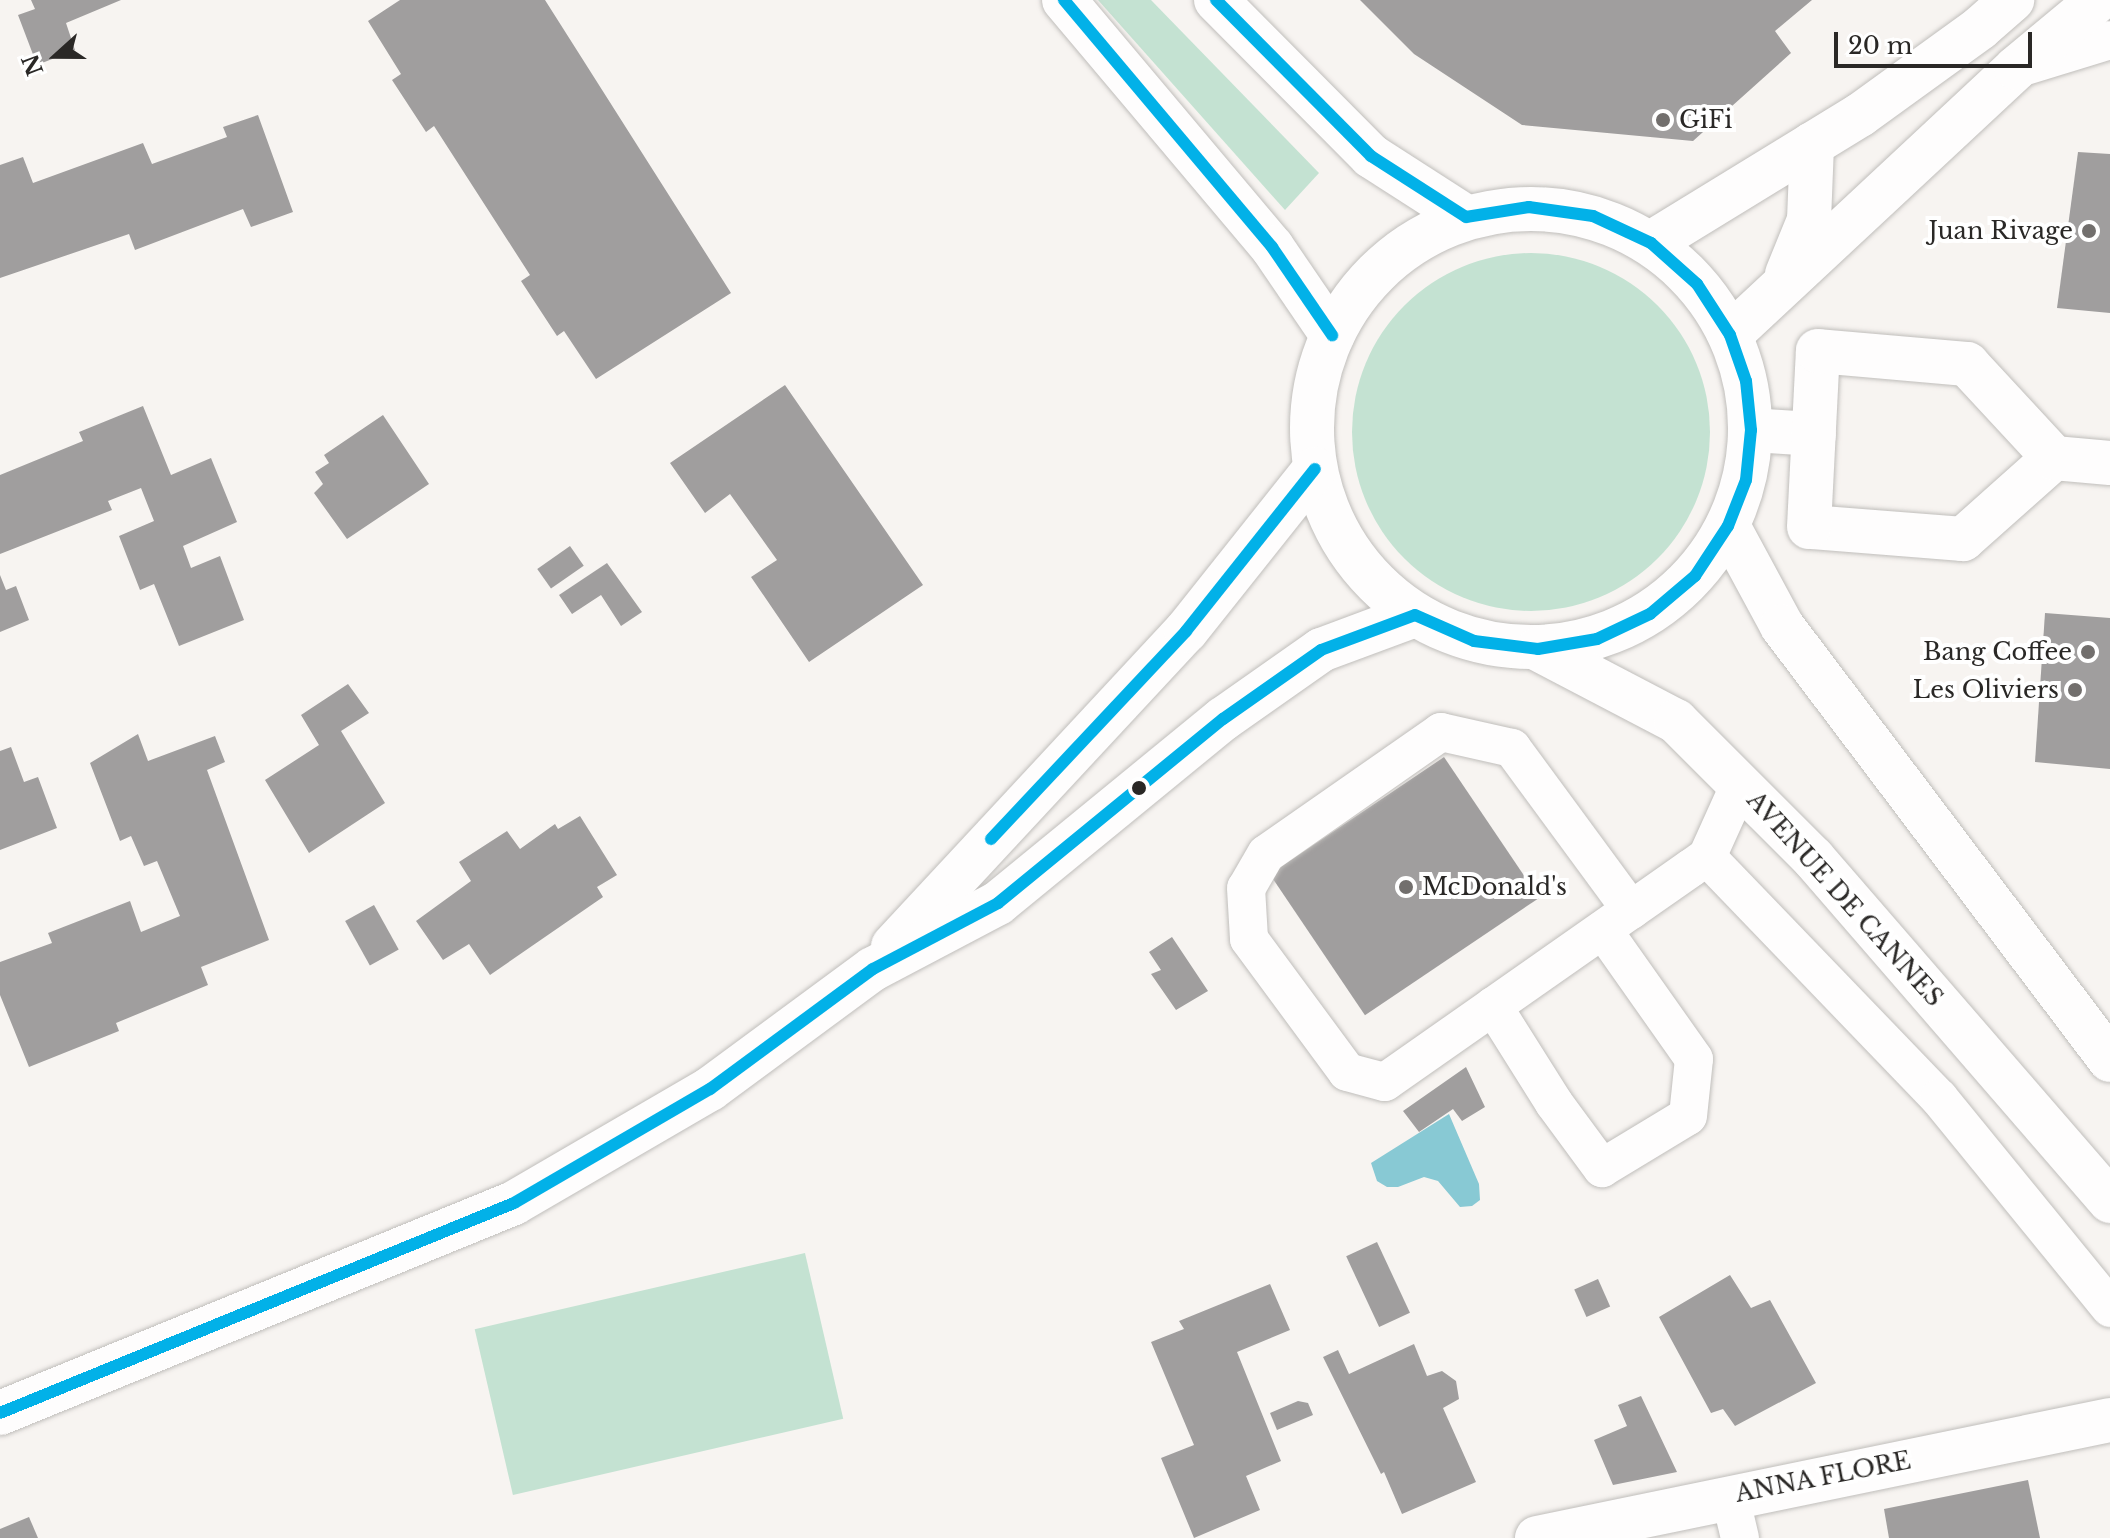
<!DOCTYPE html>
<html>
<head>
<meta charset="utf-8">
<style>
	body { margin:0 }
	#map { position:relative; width:2110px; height:1538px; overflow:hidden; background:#f7f4f1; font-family:"Libre Baskerville",serif }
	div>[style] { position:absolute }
	.green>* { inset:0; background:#c4e2d2; transform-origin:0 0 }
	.round { border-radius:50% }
	.water>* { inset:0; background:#88c9d4 }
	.building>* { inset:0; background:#a09e9e; transform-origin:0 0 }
	.roads { filter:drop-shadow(0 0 2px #c0bebb) drop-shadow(0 0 2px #c0bebb) }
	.lane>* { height:38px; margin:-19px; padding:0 19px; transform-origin:19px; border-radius:19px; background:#fefdfd }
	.street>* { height:44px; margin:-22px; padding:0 22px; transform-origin:22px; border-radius:22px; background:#fefdfd }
	.secondary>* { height:44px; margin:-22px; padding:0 22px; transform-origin:22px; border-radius:22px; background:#fefdfd }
	.primary>* { height:44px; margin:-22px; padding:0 22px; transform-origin:22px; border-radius:22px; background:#fefdfd }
	.primary>.ring { margin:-22px; padding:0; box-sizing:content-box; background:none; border:44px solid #fefdfd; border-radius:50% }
	.bus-1>* { height:12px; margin:-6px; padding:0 6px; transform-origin:6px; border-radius:6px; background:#02b1e8 }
	.dots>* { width:22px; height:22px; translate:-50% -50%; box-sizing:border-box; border:4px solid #fff; border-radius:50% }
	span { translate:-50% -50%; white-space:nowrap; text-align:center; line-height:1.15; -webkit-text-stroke:8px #fff; paint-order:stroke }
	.poi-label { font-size:24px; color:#2a2826 }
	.left { translate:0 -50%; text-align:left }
	.right { translate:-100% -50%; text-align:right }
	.street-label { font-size:24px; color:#2a2826 }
	.north { position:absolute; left:16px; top:16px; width:80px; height:80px; -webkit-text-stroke:6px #fff; paint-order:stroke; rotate:249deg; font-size:22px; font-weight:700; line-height:32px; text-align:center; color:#2a2826 }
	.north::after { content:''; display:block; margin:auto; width:28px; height:36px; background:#2a2826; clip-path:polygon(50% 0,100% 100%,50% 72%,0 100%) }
	.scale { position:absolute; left:1834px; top:32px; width:198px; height:36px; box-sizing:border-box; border:4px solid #2a2826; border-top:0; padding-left:10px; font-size:24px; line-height:28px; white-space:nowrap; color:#2a2826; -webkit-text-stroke:6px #fff; paint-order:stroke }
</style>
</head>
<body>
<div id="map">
	<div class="green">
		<i style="clip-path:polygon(1098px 0,1151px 0,1319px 173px,1285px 210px)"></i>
		<i class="round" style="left:1352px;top:253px;width:358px;height:358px"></i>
		<i style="left:805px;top:1253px;width:170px;height:339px;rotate:77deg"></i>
	</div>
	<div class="water">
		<i style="clip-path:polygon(1449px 1114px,1479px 1184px,1480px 1200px,1472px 1206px,1460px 1207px,1438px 1181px,1424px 1177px,1398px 1187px,1387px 1187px,1377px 1181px,1371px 1163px)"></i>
	</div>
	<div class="building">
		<i style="clip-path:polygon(31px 0,121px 0,66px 23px,75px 50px,37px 65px,18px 15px,35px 9px)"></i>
		<i style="clip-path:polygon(400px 0,545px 0,731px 293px,596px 379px,564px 331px,557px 336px,521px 281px,530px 275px,434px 126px,426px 132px,392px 80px,401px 74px,368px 21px)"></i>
		<i style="clip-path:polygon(1360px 0,1812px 0,1775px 31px,1791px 53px,1693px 141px,1522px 125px,1414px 54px)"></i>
		<i style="clip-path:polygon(258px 115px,293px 212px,251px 227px,243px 209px,135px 250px,129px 234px,0 278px,0 165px,23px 157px,33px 183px,143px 143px,152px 164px,227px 137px,223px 127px)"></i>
		<i style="clip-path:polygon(2078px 152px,2110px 154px,2110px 313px,2057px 308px)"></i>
		<i style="clip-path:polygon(785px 385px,923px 585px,809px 662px,751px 577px,777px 560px,730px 494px,705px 513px,670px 463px)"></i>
		<i style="clip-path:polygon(143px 406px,171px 475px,211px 458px,237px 522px,183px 546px,191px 568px,220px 556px,244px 620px,179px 646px,154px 584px,140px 590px,119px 536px,154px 521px,141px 488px,108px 501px,112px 510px,0 554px,0 475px,83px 441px,79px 432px)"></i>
		<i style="clip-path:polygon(383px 415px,429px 484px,347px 539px,314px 493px,323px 484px,315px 472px,329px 463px,324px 455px)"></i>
		<i style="left:570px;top:546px;width:24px;height:40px;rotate:55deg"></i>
		<i style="clip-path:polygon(607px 563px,642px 612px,621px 626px,601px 595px,572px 614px,559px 595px)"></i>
		<i style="clip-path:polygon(0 575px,6px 590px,16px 586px,29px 620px,0 632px)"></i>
		<i style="clip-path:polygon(2045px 613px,2110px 618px,2110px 769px,2035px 762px)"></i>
		<i style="clip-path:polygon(348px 684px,369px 713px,341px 731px,385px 803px,309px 853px,265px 780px,319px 745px,301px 715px)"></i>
		<i style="clip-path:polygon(138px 734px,148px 761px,215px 736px,225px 762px,207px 770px,269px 940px,201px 967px,208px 985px,116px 1023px,119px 1031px,29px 1067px,0 995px,0 962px,52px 943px,48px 933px,130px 901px,141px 932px,180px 916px,157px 861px,144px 866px,131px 836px,120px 841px,90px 763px)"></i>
		<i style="clip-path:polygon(11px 747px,24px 782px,38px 777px,57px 828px,0 850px,0 751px)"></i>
		<i style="left:1444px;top:757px;width:170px;height:210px;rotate:56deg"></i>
		<i style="clip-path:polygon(580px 816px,617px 875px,597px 887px,603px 897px,490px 975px,469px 944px,443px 960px,416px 921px,471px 881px,459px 862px,507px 831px,520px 849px,555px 824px,558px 829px)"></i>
		<i style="left:374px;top:905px;width:51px;height:33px;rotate:61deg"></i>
		<i style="clip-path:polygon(1172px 937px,1208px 991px,1176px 1010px,1151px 974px,1161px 970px,1149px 952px)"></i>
		<i style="clip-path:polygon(1466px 1067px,1485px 1107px,1462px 1121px,1453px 1109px,1419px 1132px,1403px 1111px)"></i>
		<i style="left:1377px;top:1242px;width:78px;height:34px;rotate:65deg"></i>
		<i style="clip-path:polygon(1730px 1275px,1751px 1308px,1770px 1300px,1816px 1383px,1735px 1426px,1723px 1409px,1711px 1413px,1659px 1317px)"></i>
		<i style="left:1598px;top:1279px;width:30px;height:26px;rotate:66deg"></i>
		<i style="clip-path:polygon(1270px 1284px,1290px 1330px,1237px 1352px,1281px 1461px,1246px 1476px,1260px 1510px,1194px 1538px,1161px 1458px,1194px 1445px,1151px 1342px,1184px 1329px,1179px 1321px)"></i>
		<i style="clip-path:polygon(1414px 1344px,1427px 1376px,1442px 1371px,1456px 1381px,1459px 1399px,1443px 1408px,1476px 1482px,1402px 1514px,1384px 1472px,1381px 1474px,1323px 1357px,1338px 1350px,1349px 1374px)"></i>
		<i style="clip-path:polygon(1641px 1396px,1677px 1472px,1613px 1485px,1594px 1440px,1627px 1426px,1618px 1405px)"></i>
		<i style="clip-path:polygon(1298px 1401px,1308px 1403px,1313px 1415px,1277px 1430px,1270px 1413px)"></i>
		<i style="clip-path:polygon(2028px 1480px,2040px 1538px,1889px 1538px,1884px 1509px)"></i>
		<i style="clip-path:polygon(29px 1517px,38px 1538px,0 1538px,0 1529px)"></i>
	</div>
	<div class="roads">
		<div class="lane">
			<i style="left:2019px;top:68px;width:95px;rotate:-17.1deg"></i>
			<i style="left:1707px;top:857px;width:335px;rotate:46.1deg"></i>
			<i style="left:1939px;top:1098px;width:271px;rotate:50.8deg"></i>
			<i style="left:1631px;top:910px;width:201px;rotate:-126.3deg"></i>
			<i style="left:1512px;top:748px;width:73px;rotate:-167.3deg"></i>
			<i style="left:1441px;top:732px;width:213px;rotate:145.1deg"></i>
			<i style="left:1266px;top:854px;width:39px;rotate:120deg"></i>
			<i style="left:1246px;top:888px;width:51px;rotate:86.6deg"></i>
			<i style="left:1249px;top:939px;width:165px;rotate:53.6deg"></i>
			<i style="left:1347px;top:1072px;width:39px;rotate:15deg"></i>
			<i style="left:1385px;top:1082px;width:300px;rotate:-35deg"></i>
			<i style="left:1631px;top:910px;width:73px;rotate:-35deg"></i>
			<i style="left:1691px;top:868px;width:19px;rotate:-35deg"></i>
			<i style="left:1707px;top:857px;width:80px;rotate:-65.7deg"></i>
			<i style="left:1493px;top:1006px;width:115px;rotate:57.8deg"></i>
			<i style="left:1554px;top:1103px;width:81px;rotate:53.6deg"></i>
			<i style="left:1602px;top:1168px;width:100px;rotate:-31.2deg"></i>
			<i style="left:1688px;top:1116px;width:57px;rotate:-84deg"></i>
			<i style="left:1694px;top:1059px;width:158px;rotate:-125.2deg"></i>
			<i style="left:1730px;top:1496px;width:43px;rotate:76.6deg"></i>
		</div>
		<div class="street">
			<i style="left:1651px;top:243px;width:245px;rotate:-31.5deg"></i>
			<i style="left:1860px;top:115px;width:148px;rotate:-35.9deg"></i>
			<i style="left:1980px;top:28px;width:43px;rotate:-41.2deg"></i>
			<i style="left:1787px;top:274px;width:58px;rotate:-67.8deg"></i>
			<i style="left:1809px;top:220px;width:76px;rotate:-87.7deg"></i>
			<i style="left:1730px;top:335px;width:391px;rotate:-43deg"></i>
			<i style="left:2016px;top:68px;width:107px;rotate:-39.7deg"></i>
			<i style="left:1751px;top:430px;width:63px;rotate:3.6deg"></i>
			<i style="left:2054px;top:458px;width:122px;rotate:138.3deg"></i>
			<i style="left:1963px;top:539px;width:154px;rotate:-175.5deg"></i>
			<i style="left:1809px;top:527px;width:176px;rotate:-87.1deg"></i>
			<i style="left:1818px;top:351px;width:150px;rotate:5deg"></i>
			<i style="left:1967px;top:364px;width:128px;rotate:47.2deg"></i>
			<i style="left:2054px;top:458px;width:56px;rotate:5.1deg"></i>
			<i style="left:1537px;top:1538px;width:585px;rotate:-11.64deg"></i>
		</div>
		<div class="secondary">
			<i style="left:1064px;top:0;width:323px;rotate:49.9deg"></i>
			<i style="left:1272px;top:247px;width:107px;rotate:55.7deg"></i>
			<i style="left:1216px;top:0;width:220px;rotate:45.2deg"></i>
			<i style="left:1371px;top:156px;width:113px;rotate:32.7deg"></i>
		</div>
		<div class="primary">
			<i class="ring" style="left:1312px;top:209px;width:394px;height:394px"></i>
			<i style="left:1728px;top:526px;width:114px;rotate:61.6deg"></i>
			<i style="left:1782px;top:626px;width:544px;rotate:52.92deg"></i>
			<i style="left:1538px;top:649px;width:156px;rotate:27.6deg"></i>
			<i style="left:1676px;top:721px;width:194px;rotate:45deg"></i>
			<i style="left:1813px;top:858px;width:454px;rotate:49.1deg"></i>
			<i style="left:893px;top:946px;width:430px;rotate:-47.1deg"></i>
			<i style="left:1186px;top:631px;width:207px;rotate:-51.5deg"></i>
			<i style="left:0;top:1413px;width:555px;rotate:-22.22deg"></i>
			<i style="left:514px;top:1203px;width:227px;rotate:-30.2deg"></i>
			<i style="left:710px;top:1089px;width:202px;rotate:-36.4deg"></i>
			<i style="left:873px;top:969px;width:141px;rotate:-27.8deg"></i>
			<i style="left:998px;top:903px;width:291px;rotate:-39.3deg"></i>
			<i style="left:1223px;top:719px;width:120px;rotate:-35.1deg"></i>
			<i style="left:1321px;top:650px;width:100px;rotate:-20.4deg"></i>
		</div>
	</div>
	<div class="bus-1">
		<i style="left:1064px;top:0;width:323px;rotate:49.9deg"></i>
		<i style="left:1272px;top:247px;width:107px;rotate:55.7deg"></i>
		<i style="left:991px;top:839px;width:285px;rotate:-46.8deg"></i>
		<i style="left:1186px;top:631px;width:207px;rotate:-51.5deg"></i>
		<i style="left:0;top:1413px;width:555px;rotate:-22.22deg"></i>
		<i style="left:514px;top:1203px;width:227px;rotate:-30.2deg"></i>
		<i style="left:710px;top:1089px;width:202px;rotate:-36.4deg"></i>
		<i style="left:873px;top:969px;width:141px;rotate:-27.8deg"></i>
		<i style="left:998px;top:903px;width:291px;rotate:-39.3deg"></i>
		<i style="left:1223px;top:719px;width:120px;rotate:-35.1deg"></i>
		<i style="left:1321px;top:650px;width:100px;rotate:-20.4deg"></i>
		<i style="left:1415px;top:615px;width:64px;rotate:23.8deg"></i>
		<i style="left:1474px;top:641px;width:64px;rotate:7.1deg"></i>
		<i style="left:1538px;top:649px;width:60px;rotate:-9.6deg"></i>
		<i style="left:1597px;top:639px;width:59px;rotate:-25.3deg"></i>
		<i style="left:1650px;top:614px;width:59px;rotate:-40.2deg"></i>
		<i style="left:1695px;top:576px;width:60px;rotate:-56.6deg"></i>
		<i style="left:1728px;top:526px;width:49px;rotate:-68.6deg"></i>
		<i style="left:1746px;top:480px;width:50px;rotate:-84.3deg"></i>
		<i style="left:1751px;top:430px;width:49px;rotate:-95.8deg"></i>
		<i style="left:1746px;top:381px;width:49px;rotate:-109.2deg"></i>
		<i style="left:1730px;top:335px;width:61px;rotate:-122.9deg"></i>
		<i style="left:1697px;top:284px;width:62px;rotate:-138.3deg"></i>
		<i style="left:1651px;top:243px;width:64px;rotate:-155deg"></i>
		<i style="left:1593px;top:216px;width:65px;rotate:-172deg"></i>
		<i style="left:1529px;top:207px;width:64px;rotate:171deg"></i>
		<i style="left:1466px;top:217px;width:113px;rotate:-147.3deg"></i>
		<i style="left:1371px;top:156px;width:220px;rotate:-134.8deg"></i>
	</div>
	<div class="dots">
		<i style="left:1663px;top:120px;background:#726f6d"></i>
		<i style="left:2089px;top:231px;background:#726f6d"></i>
		<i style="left:2088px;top:652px;background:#726f6d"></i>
		<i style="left:2075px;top:690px;background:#726f6d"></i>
		<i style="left:1139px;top:788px;background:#2a2826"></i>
		<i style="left:1406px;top:887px;background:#726f6d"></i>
	</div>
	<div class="poi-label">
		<span class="left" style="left:1679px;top:120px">GiFi</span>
		<span class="right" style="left:2073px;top:231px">Juan Rivage</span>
		<span class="right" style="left:2072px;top:652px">Bang Coffee</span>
		<span class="right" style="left:2059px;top:690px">Les Oliviers</span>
		<span class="left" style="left:1422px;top:887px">McDonald's</span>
	</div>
	<div class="street-label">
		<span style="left:1845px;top:899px;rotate:48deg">AVENUE DE CANNES</span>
		<span style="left:1823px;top:1477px;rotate:-11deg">ANNA FLORE</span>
	</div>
	<div class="north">N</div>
	<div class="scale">20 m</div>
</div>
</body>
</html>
